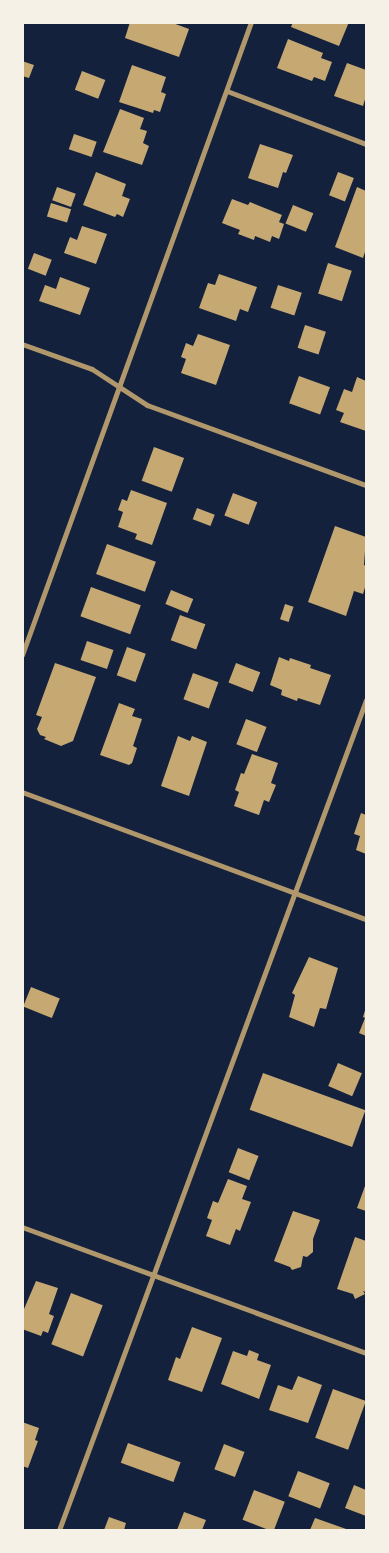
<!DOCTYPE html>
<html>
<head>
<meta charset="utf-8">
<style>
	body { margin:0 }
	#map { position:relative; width:389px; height:1553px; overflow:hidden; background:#14213d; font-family:"IBM Plex Sans",sans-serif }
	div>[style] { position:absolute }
	.building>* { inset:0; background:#c6a872; transform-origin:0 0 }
	.minor>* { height:5px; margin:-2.5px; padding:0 2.5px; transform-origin:2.5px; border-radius:2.5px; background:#b1986c }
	span { translate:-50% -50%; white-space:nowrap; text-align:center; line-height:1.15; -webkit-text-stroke:5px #f6f1e7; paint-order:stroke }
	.frame { position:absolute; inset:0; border:24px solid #f6f1e7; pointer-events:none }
</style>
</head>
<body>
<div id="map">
	<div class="building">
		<i style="clip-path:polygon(130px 22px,170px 22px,189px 29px,179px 57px,125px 38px)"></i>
		<i style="clip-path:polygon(293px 22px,349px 22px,339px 46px,291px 27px)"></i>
		<i style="clip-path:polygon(288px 39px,323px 53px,321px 58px,332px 62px,325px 81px,314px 77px,312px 81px,277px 68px)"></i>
		<i style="clip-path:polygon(22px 61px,34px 65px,29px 78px,22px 76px)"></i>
		<i style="clip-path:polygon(347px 63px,366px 70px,366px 96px,363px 106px,334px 96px)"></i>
		<i style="clip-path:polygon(132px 65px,166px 77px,161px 92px,166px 94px,160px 112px,154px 110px,153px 113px,119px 102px)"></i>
		<i style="left:82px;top:71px;width:25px;height:20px;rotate:21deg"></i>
		<i style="clip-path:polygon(120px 109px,144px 118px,140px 129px,147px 131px,143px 143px,149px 146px,142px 165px,103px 152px)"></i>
		<i style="left:74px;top:134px;width:24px;height:16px;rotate:19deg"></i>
		<i style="clip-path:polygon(260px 144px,293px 155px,286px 173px,283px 172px,278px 188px,248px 178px)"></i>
		<i style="clip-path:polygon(96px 172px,126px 184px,122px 196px,130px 199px,123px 217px,117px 214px,115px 217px,83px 205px)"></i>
		<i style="left:338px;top:172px;width:17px;height:25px;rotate:21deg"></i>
		<i style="left:57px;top:187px;width:20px;height:14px;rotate:20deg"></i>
		<i style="clip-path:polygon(357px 187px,366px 191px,366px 249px,363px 258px,335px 247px)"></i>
		<i style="clip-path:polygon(232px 199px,248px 205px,250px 202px,282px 215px,279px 222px,284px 224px,279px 239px,272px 236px,270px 242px,255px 236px,254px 240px,238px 234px,240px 230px,222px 223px)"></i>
		<i style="left:51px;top:203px;width:21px;height:14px;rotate:17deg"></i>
		<i style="left:293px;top:205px;width:22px;height:20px;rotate:22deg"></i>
		<i style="clip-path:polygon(82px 226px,107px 234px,96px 264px,64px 253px,70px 237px,77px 240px)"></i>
		<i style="left:34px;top:253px;width:19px;height:17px;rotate:21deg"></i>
		<i style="left:328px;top:263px;width:25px;height:32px;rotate:18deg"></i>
		<i style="clip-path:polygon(219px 274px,257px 287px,248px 312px,240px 309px,236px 321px,199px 308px,208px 283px,215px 285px)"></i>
		<i style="clip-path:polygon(60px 277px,90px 288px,80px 315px,39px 301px,45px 285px,56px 289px)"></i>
		<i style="left:278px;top:285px;width:25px;height:24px;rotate:18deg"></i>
		<i style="left:305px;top:325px;width:22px;height:24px;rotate:18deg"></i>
		<i style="clip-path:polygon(198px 334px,230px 345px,216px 385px,181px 373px,186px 359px,181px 357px,186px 343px,193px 346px)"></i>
		<i style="left:299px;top:376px;width:33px;height:29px;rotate:20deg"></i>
		<i style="clip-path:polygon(357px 377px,366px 381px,366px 431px,340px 422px,344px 413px,336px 410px,344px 389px,352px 392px)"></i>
		<i style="left:154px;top:447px;width:32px;height:36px;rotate:20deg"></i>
		<i style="clip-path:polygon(131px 490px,167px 503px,152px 545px,135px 539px,137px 534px,118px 527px,123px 512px,118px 510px,122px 499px,127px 501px)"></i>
		<i style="left:233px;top:493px;width:26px;height:24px;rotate:21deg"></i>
		<i style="left:197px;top:508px;width:19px;height:12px;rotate:21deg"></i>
		<i style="clip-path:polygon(335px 526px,366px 537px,364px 565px,366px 566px,366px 584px,363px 594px,354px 591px,346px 616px,308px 602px)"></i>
		<i style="left:107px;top:544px;width:52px;height:32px;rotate:20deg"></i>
		<i style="left:91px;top:587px;width:53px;height:31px;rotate:20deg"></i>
		<i style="left:171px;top:590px;width:24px;height:15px;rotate:22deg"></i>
		<i style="left:285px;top:604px;width:9px;height:16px;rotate:18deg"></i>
		<i style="left:180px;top:615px;width:27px;height:27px;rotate:20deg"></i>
		<i style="left:87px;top:641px;width:28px;height:20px;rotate:19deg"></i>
		<i style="left:127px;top:647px;width:20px;height:30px;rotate:20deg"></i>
		<i style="clip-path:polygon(279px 657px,289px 661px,290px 658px,311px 665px,310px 668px,331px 675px,320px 705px,298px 698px,297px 701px,281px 695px,282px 690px,270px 685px)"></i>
		<i style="clip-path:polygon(55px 663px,96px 677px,73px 741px,61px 746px,44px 739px,46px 737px,40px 735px,37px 729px,42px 717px,36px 715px)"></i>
		<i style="left:236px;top:663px;width:26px;height:21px;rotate:21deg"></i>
		<i style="left:193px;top:673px;width:27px;height:28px;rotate:20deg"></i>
		<i style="clip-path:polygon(119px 703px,135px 709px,132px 716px,142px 719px,133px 746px,137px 748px,132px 763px,129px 765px,100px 755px)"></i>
		<i style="left:246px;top:719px;width:22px;height:27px;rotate:21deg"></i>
		<i style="clip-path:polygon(178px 736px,190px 741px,192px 736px,207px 742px,189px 796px,161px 786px)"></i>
		<i style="clip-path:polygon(252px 754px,278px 763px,271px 783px,276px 785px,269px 802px,264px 800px,259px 815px,234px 806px,239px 792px,235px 790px,241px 773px,244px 774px)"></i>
		<i style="clip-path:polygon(361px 813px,366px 815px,366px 854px,356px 850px,360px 836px,354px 834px)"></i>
		<i style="clip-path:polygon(309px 957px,338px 968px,326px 1009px,320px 1008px,314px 1027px,289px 1017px,295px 995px,292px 993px)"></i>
		<i style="left:31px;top:987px;width:31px;height:21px;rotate:22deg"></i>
		<i style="clip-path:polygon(366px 1007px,366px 1036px,359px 1033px,365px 1018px,363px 1017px)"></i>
		<i style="left:338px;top:1063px;width:26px;height:25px;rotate:23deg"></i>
		<i style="left:263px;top:1073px;width:109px;height:39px;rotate:20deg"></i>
		<i style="left:238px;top:1148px;width:22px;height:26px;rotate:21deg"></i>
		<i style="clip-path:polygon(228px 1179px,247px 1186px,242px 1199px,251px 1202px,240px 1231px,236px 1229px,230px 1245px,206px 1236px,212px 1220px,207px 1218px,213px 1201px,218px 1203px)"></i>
		<i style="clip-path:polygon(365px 1186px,366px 1186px,366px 1211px,357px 1208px)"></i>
		<i style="clip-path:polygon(293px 1211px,320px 1220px,313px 1239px,313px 1252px,307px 1257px,303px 1256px,301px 1267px,292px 1270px,290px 1267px,274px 1261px)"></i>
		<i style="clip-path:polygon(355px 1237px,366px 1241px,366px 1292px,363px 1291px,365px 1294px,355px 1299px,353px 1294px,337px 1289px)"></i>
		<i style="clip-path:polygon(36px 1281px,58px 1288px,49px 1314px,54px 1316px,48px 1333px,43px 1331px,41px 1336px,22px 1329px,22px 1309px,24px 1309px)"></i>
		<i style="left:71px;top:1293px;width:34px;height:55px;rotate:21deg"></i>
		<i style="clip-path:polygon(192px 1327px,222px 1338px,202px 1392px,168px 1380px,176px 1357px,180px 1359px)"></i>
		<i style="clip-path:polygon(249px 1350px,259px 1354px,257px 1360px,271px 1365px,259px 1399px,221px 1384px,233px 1351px,247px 1356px)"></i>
		<i style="clip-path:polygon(298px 1376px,322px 1385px,308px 1423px,269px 1410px,278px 1385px,292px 1390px)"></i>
		<i style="left:333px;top:1389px;width:35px;height:52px;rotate:20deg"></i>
		<i style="clip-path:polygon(22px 1422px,39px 1428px,35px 1440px,38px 1441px,28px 1468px,22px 1466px)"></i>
		<i style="left:128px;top:1443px;width:56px;height:21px;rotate:20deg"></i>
		<i style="left:224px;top:1444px;width:22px;height:27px;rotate:21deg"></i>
		<i style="left:298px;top:1471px;width:34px;height:27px;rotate:21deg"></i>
		<i style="clip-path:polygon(354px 1485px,366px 1490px,366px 1516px,345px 1508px)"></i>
		<i style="left:254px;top:1490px;width:33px;height:32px;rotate:21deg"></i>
		<i style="clip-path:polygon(184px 1512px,206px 1520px,202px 1530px,177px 1530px)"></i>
		<i style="clip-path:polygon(109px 1517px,126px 1523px,124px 1530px,104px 1530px)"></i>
		<i style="clip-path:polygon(315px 1518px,349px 1530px,310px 1530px)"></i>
	</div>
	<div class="minor">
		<i style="left:227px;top:91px;width:149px;rotate:20.9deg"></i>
		<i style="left:22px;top:344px;width:74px;rotate:19.7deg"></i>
		<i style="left:92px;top:369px;width:66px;rotate:33.2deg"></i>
		<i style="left:147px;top:405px;width:233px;rotate:20.1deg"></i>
		<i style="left:22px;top:655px;width:673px;rotate:-70.11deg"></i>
		<i style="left:22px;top:792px;width:367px;rotate:20.3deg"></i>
		<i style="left:22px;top:1227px;width:366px;rotate:20.1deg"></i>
		<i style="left:59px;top:1530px;width:885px;rotate:-69.7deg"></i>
	</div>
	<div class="frame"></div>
</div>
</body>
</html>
